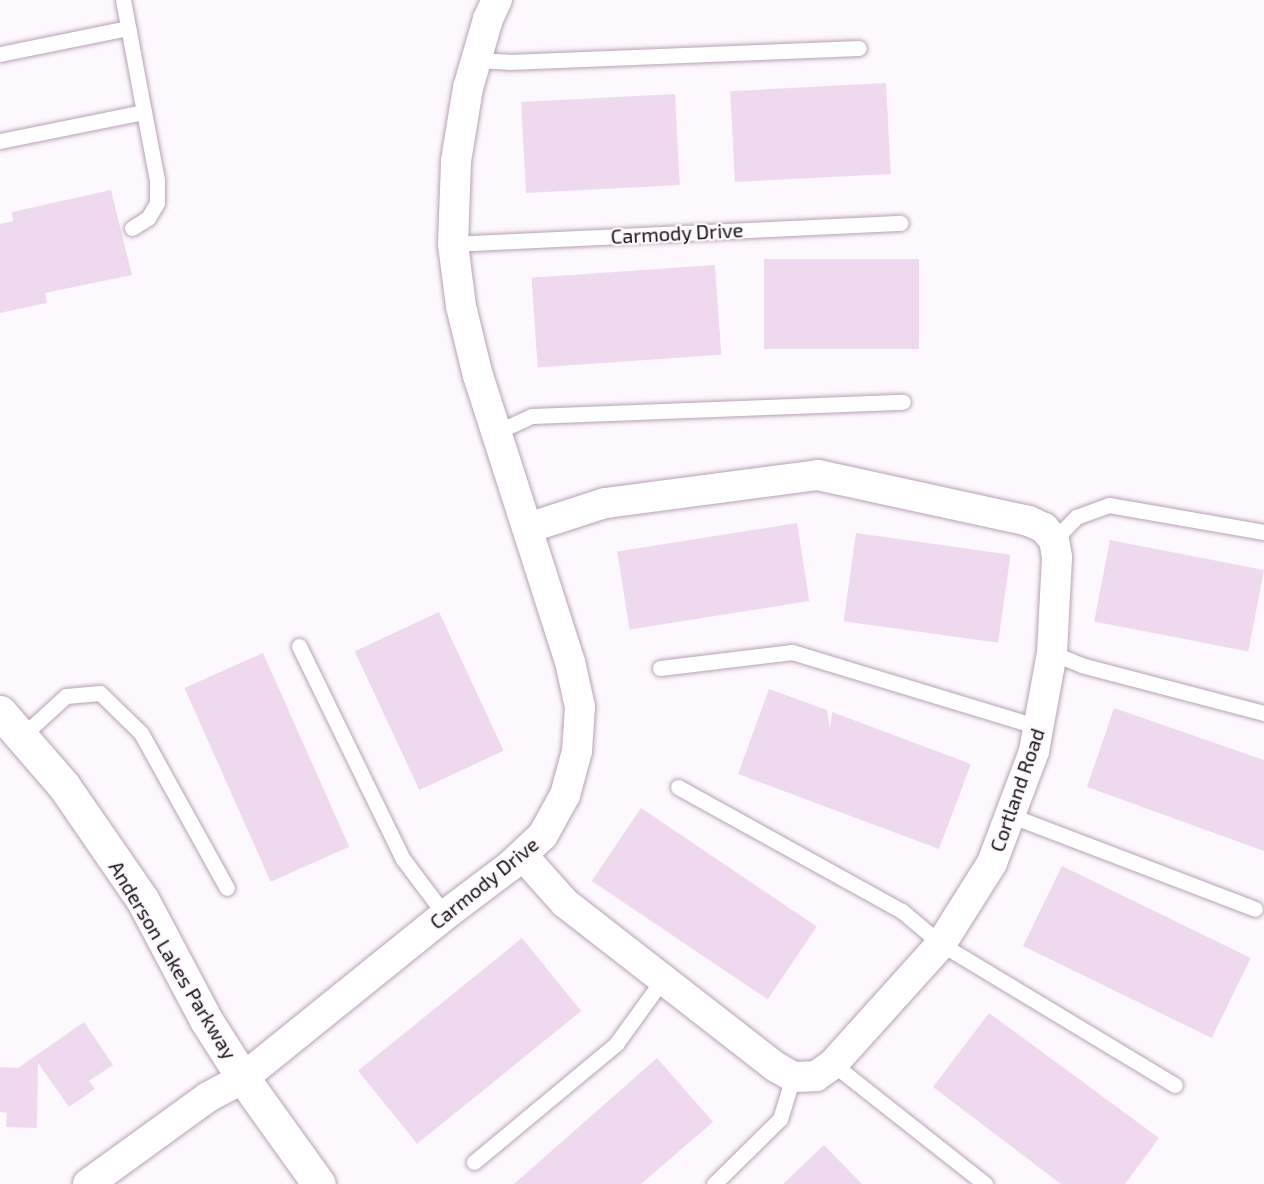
<!DOCTYPE html>
<html>
<head>
<meta charset="utf-8">
<style>
	body { margin:0 }
	#map { position:relative; width:1264px; height:1184px; overflow:hidden; background:#fdf8fd; font-family:"Exo 2",sans-serif }
	div>[style] { position:absolute }
	.building>* { inset:0; background:#efd9ee; transform-origin:0 0 }
	.roads { filter:drop-shadow(0 0 2px #b7a1b6) drop-shadow(0 0 2px #b7a1b6) }
	.lane>* { height:15px; margin:-7.5px; padding:0 7.5px; transform-origin:7.5px; border-radius:7.5px; background:#fff }
	.street>* { height:30px; margin:-15px; padding:0 15px; transform-origin:15px; border-radius:15px; background:#fff }
	.secondary>* { height:33px; margin:-16.5px; padding:0 16.5px; transform-origin:16.5px; border-radius:16.5px; background:#fff }
	span { translate:-50% -50%; white-space:nowrap; text-align:center; line-height:1.15; -webkit-text-stroke:4.5px #fdf8fd; paint-order:stroke }
	.street-label { font-size:20px; color:#160f16 }
</style>
</head>
<body>
<div id="map">
	<div class="building">
		<i style="left:886px;top:83px;width:91px;height:156px;rotate:87deg"></i>
		<i style="left:675px;top:94px;width:91px;height:154px;rotate:87deg"></i>
		<i style="clip-path:polygon(111px 190px,132px 275px,45px 293px,47px 303px,0 313px,0 224px,13px 221px,12px 212px)"></i>
		<i style="left:764px;top:259px;width:155px;height:90px"></i>
		<i style="left:715px;top:265px;width:90px;height:184px;rotate:86deg"></i>
		<i style="left:797px;top:523px;width:79px;height:182px;rotate:81deg"></i>
		<i style="left:856px;top:533px;width:156px;height:89px;rotate:8deg"></i>
		<i style="left:1110px;top:540px;width:157px;height:83px;rotate:11deg"></i>
		<i style="left:439px;top:612px;width:153px;height:93px;rotate:65deg"></i>
		<i style="left:263px;top:653px;width:212px;height:86px;rotate:66deg"></i>
		<i style="clip-path:polygon(769px 689px,827px 710px,830px 730px,832px 712px,971px 764px,939px 849px,738px 774px)"></i>
		<i style="clip-path:polygon(1114px 708px,1264px 760px,1264px 851px,1087px 787px)"></i>
		<i style="left:641px;top:808px;width:212px;height:88px;rotate:34deg"></i>
		<i style="left:1062px;top:866px;width:210px;height:89px;rotate:26deg"></i>
		<i style="left:522px;top:938px;width:94px;height:211px;rotate:51deg"></i>
		<i style="clip-path:polygon(989px 1013px,1159px 1138px,1125px 1184px,1061px 1184px,933px 1087px)"></i>
		<i style="clip-path:polygon(84px 1022px,113px 1065px,89px 1081px,95px 1089px,69px 1107px,38px 1063px,37px 1128px,6px 1127px,7px 1113px,0 1112px,0 1067px,18px 1068px)"></i>
		<i style="clip-path:polygon(657px 1058px,713px 1122px,641px 1184px,514px 1184px)"></i>
		<i style="clip-path:polygon(824px 1145px,862px 1184px,783px 1184px)"></i>
	</div>
	<div class="roads">
		<div class="lane">
			<i style="left:0;top:54px;width:131px;rotate:-11.5deg"></i>
			<i style="left:476px;top:60px;width:33px;rotate:3deg"></i>
			<i style="left:509px;top:62px;width:350px;rotate:-2.3deg"></i>
			<i style="left:0;top:141px;width:147px;rotate:-11.4deg"></i>
			<i style="left:144px;top:112px;width:114px;rotate:-100.6deg"></i>
			<i style="left:132px;top:228px;width:19px;rotate:-32deg"></i>
			<i style="left:148px;top:218px;width:17px;rotate:-59deg"></i>
			<i style="left:157px;top:203px;width:23px;rotate:-90deg"></i>
			<i style="left:157px;top:180px;width:69px;rotate:-100.8deg"></i>
			<i style="left:453px;top:244px;width:448px;rotate:-2.7deg"></i>
			<i style="left:497px;top:432px;width:38px;rotate:-25deg"></i>
			<i style="left:532px;top:416px;width:371px;rotate:-2.2deg"></i>
			<i style="left:1054px;top:540px;width:32px;rotate:-46deg"></i>
			<i style="left:1076px;top:517px;width:35px;rotate:-20deg"></i>
			<i style="left:1109px;top:505px;width:157px;rotate:9.9deg"></i>
			<i style="left:299px;top:646px;width:237px;rotate:64deg"></i>
			<i style="left:403px;top:859px;width:70px;rotate:53.1deg"></i>
			<i style="left:1052px;top:653px;width:31px;rotate:22deg"></i>
			<i style="left:1081px;top:665px;width:189px;rotate:14.7deg"></i>
			<i style="left:660px;top:668px;width:133px;rotate:-6.9deg"></i>
			<i style="left:792px;top:652px;width:258px;rotate:16.9deg"></i>
			<i style="left:22px;top:736px;width:59px;rotate:-42.3deg"></i>
			<i style="left:66px;top:696px;width:34px;rotate:-5deg"></i>
			<i style="left:100px;top:693px;width:57px;rotate:44.3deg"></i>
			<i style="left:141px;top:733px;width:177px;rotate:61deg"></i>
			<i style="left:678px;top:787px;width:256px;rotate:29deg"></i>
			<i style="left:902px;top:911px;width:51px;rotate:40.2deg"></i>
			<i style="left:941px;top:944px;width:273px;rotate:31.1deg"></i>
			<i style="left:1012px;top:816px;width:260px;rotate:20.9deg"></i>
			<i style="left:833px;top:1064px;width:194px;rotate:38.3deg"></i>
			<i style="left:474px;top:1162px;width:185px;rotate:-39.7deg"></i>
			<i style="left:616px;top:1044px;width:80px;rotate:-54.1deg"></i>
			<i style="left:714px;top:1184px;width:93px;rotate:-44.6deg"></i>
			<i style="left:780px;top:1119px;width:44px;rotate:-72.8deg"></i>
		</div>
		<div class="street">
			<i style="left:523px;top:856px;width:63px;rotate:48.2deg"></i>
			<i style="left:565px;top:903px;width:267px;rotate:37.9deg"></i>
			<i style="left:776px;top:1067px;width:20px;rotate:30deg"></i>
			<i style="left:793px;top:1077px;width:23px;rotate:-2deg"></i>
			<i style="left:816px;top:1076px;width:21px;rotate:-35deg"></i>
			<i style="left:833px;top:1064px;width:161px;rotate:-48deg"></i>
			<i style="left:941px;top:944px;width:96px;rotate:-57.8deg"></i>
			<i style="left:992px;top:863px;width:120px;rotate:-69.4deg"></i>
			<i style="left:1034px;top:751px;width:100px;rotate:-79.6deg"></i>
			<i style="left:1052px;top:653px;width:96px;rotate:-87deg"></i>
			<i style="left:1057px;top:557px;width:17px;rotate:-100deg"></i>
			<i style="left:1054px;top:540px;width:16px;rotate:-130deg"></i>
			<i style="left:1044px;top:528px;width:17px;rotate:-155deg"></i>
			<i style="left:1029px;top:521px;width:216px;rotate:-167.7deg"></i>
			<i style="left:818px;top:475px;width:215px;rotate:172.5deg"></i>
			<i style="left:605px;top:503px;width:81px;rotate:162deg"></i>
			<i style="left:88px;top:1184px;width:148px;rotate:-35.9deg"></i>
			<i style="left:208px;top:1097px;width:40px;rotate:-28deg"></i>
			<i style="left:243px;top:1078px;width:260px;rotate:-38.9deg"></i>
			<i style="left:445px;top:915px;width:81px;rotate:-37deg"></i>
			<i style="left:510px;top:866px;width:45px;rotate:-43.2deg"></i>
			<i style="left:543px;top:835px;width:46px;rotate:-61.2deg"></i>
			<i style="left:565px;top:795px;width:46px;rotate:-74.7deg"></i>
			<i style="left:577px;top:751px;width:44px;rotate:-86.1deg"></i>
			<i style="left:580px;top:707px;width:46px;rotate:-102.5deg"></i>
			<i style="left:570px;top:662px;width:300px;rotate:-107.8deg"></i>
			<i style="left:478px;top:376px;width:72px;rotate:-103.7deg"></i>
			<i style="left:461px;top:306px;width:63px;rotate:-97.4deg"></i>
			<i style="left:453px;top:244px;width:83px;rotate:-87.9deg"></i>
			<i style="left:456px;top:161px;width:74px;rotate:-80.7deg"></i>
			<i style="left:468px;top:88px;width:72px;rotate:-73.8deg"></i>
			<i style="left:488px;top:19px;width:21px;rotate:-65deg"></i>
		</div>
		<div class="secondary">
			<i style="left:0;top:712px;width:98px;rotate:49.1deg"></i>
			<i style="left:64px;top:786px;width:137px;rotate:55.4deg"></i>
			<i style="left:142px;top:899px;width:137px;rotate:62.1deg"></i>
			<i style="left:206px;top:1020px;width:69px;rotate:57.5deg"></i>
			<i style="left:243px;top:1078px;width:130px;rotate:54.4deg"></i>
		</div>
	</div>
	<div class="street-label">
		<span style="left:677px;top:233px;rotate:-3deg">Carmody Drive</span>
		<span style="left:1017px;top:790px;rotate:-71deg">Cortland Road</span>
		<span style="left:484px;top:883px;rotate:-39deg">Carmody Drive</span>
		<span style="left:173px;top:960px;rotate:59deg">Anderson Lakes Parkway</span>
	</div>
</div>
</body>
</html>
